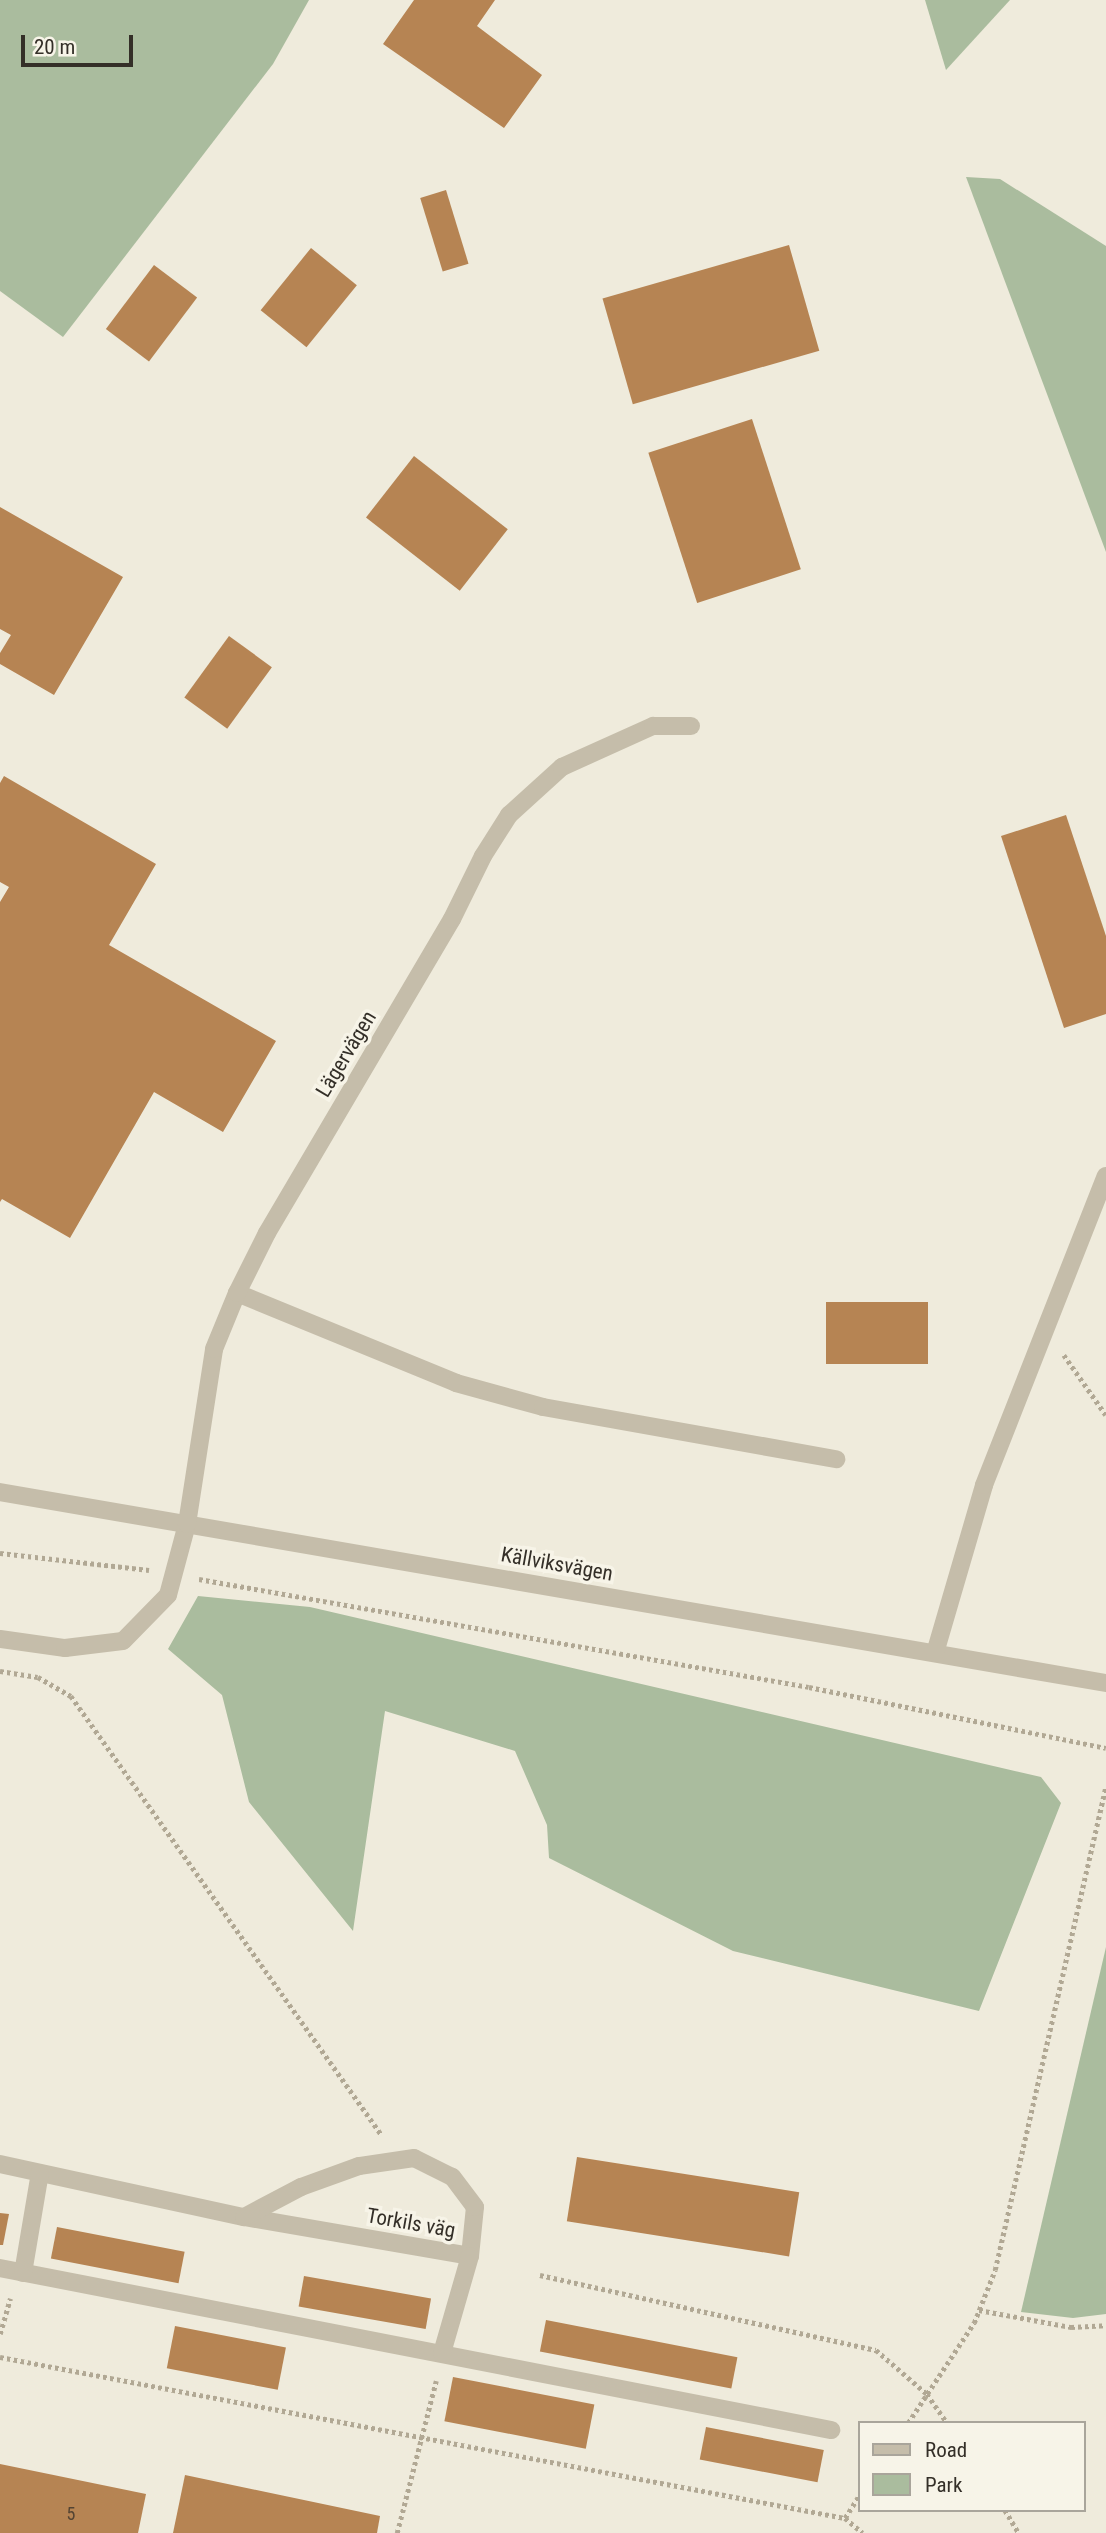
<!DOCTYPE html>
<html>
<head>
<meta charset="utf-8">
<style>
	body { margin:0 }
	#map { position:relative; width:1106px; height:2533px; overflow:hidden; background:#efebdc; font-family:"Roboto Condensed",sans-serif }
	div>[style] { position:absolute }
	.green>* { inset:0; background:#aabc9e }
	.building>* { inset:0; background:#b68453; transform-origin:0 0 }
	.path>* { height:4.5px; margin-top:-2.25px; transform-origin:0; background:repeating-linear-gradient(90deg,#b1a894 0 3.5px,transparent 0 7px) }
	.minor>* { height:18px; margin:-9px; padding:0 9px; transform-origin:9px; border-radius:9px; background:#c5bdaa }
	span { translate:-50% -50%; white-space:nowrap; text-align:center; line-height:1.15; -webkit-text-stroke:7px #f7f4e8; paint-order:stroke }
	.number-label { font-size:18px; color:#544433 }
	.number-label span { -webkit-text-stroke-width:0 }
	.street-label { font-size:21px; color:#342f28 }
	.legend { position:absolute; left:858px; top:2421px; width:228px; height:91px; box-sizing:border-box; background:#f7f4e8; border:2px solid #a9a59b; margin:0; padding:9px 12px; list-style:none; font-size:21px; color:#342f28 }
	.legend li { display:flex; align-items:center; gap:14px; height:35px }
	.legend b { width:35px; border:2px solid #a9a59b }
	.scale { position:absolute; left:21px; top:35px; width:112px; height:32px; box-sizing:border-box; border:4px solid #342f28; border-top:0; padding-left:9px; font-size:21px; line-height:24px; white-space:nowrap; color:#342f28; -webkit-text-stroke:5px #f7f4e8; paint-order:stroke }
</style>
</head>
<body>
<div id="map">
	<div class="green">
		<i style="clip-path:polygon(0 0,309px 0,273px 64px,63px 337px,0 291px)"></i>
		<i style="clip-path:polygon(925px 0,1010px 0,946px 70px)"></i>
		<i style="clip-path:polygon(966px 177px,1000px 179px,1106px 246px,1106px 552px)"></i>
		<i style="clip-path:polygon(198px 1596px,310px 1607px,1041px 1777px,1061px 1803px,979px 2011px,733px 1951px,549px 1858px,547px 1825px,515px 1751px,385px 1711px,353px 1931px,249px 1802px,222px 1695px,168px 1649px)"></i>
		<i style="clip-path:polygon(1106px 1947px,1106px 2314px,1073px 2318px,1021px 2312px)"></i>
	</div>
	<div class="building">
		<i style="clip-path:polygon(414px 0,495px 0,477px 26px,542px 75px,504px 128px,383px 44px)"></i>
		<i style="left:446px;top:190px;width:77px;height:27px;rotate:73deg"></i>
		<i style="left:789px;top:245px;width:110px;height:194px;rotate:74deg"></i>
		<i style="left:311px;top:248px;width:59px;height:80px;rotate:39deg"></i>
		<i style="left:154px;top:265px;width:54px;height:80px;rotate:37deg"></i>
		<i style="left:752px;top:419px;width:158px;height:109px;rotate:72deg"></i>
		<i style="left:414px;top:456px;width:119px;height:78px;rotate:38deg"></i>
		<i style="clip-path:polygon(0 507px,123px 577px,54px 695px,0 664px,0 653px,11px 635px,0 629px)"></i>
		<i style="left:229px;top:636px;width:53px;height:76px;rotate:36deg"></i>
		<i style="clip-path:polygon(4px 776px,156px 864px,109px 945px,276px 1041px,223px 1132px,154px 1092px,70px 1238px,2px 1199px,0 1202px,0 902px,9px 887px,0 882px,0 783px)"></i>
		<i style="clip-path:polygon(1066px 815px,1106px 936px,1106px 1014px,1064px 1028px,1001px 836px)"></i>
		<i style="left:928px;top:1302px;width:62px;height:102px;rotate:90deg"></i>
		<i style="left:577px;top:2157px;width:225px;height:65px;rotate:9deg"></i>
		<i style="clip-path:polygon(0 2213px,9px 2214px,3px 2245px,0 2245px)"></i>
		<i style="left:57px;top:2227px;width:130px;height:32px;rotate:11deg"></i>
		<i style="left:304px;top:2276px;width:129px;height:31px;rotate:10deg"></i>
		<i style="left:546px;top:2320px;width:195px;height:32px;rotate:11deg"></i>
		<i style="left:175px;top:2326px;width:113px;height:43px;rotate:11deg"></i>
		<i style="left:453px;top:2377px;width:144px;height:45px;rotate:11deg"></i>
		<i style="left:706px;top:2427px;width:120px;height:33px;rotate:11deg"></i>
		<i style="clip-path:polygon(0 2464px,146px 2494px,138px 2533px,0 2533px)"></i>
		<i style="clip-path:polygon(185px 2475px,380px 2516px,377px 2533px,173px 2533px)"></i>
	</div>
	<div class="path">
		<i style="left:1064px;top:1355px;width:73px;rotate:55deg"></i>
		<i style="left:0;top:1553px;width:150px;rotate:6.5deg"></i>
		<i style="left:199px;top:1579px;width:619px;rotate:10.04deg"></i>
		<i style="left:809px;top:1687px;width:303px;rotate:11.6deg"></i>
		<i style="left:0;top:1671px;width:38px;rotate:9deg"></i>
		<i style="left:38px;top:1677px;width:38px;rotate:30deg"></i>
		<i style="left:71px;top:1696px;width:537px;rotate:54.71deg"></i>
		<i style="left:540px;top:2275px;width:344px;rotate:12.6deg"></i>
		<i style="left:876px;top:2350px;width:67px;rotate:40.8deg"></i>
		<i style="left:927px;top:2394px;width:35px;rotate:55deg"></i>
		<i style="left:979px;top:2310px;width:94px;rotate:10.5deg"></i>
		<i style="left:1071px;top:2327px;width:35px;rotate:-3deg"></i>
		<i style="left:0;top:2334px;width:37px;rotate:-74deg"></i>
		<i style="left:0;top:2357px;width:860px;rotate:10.79deg"></i>
		<i style="left:845px;top:2518px;width:23px;rotate:40deg"></i>
		<i style="left:908px;top:2423px;width:120px;rotate:-56.6deg"></i>
		<i style="left:974px;top:2323px;width:57px;rotate:-68.4deg"></i>
		<i style="left:995px;top:2270px;width:496px;rotate:-77.1deg"></i>
		<i style="left:1005px;top:2510px;width:27px;rotate:59deg"></i>
		<i style="left:845px;top:2518px;width:26px;rotate:-58deg"></i>
		<i style="left:397px;top:2533px;width:157px;rotate:-75.6deg"></i>
	</div>
	<div class="minor">
		<i style="left:237px;top:1293px;width:237px;rotate:22.3deg"></i>
		<i style="left:456px;top:1383px;width:90px;rotate:15.4deg"></i>
		<i style="left:543px;top:1407px;width:298px;rotate:10.1deg"></i>
		<i style="left:0;top:1492px;width:1122px;rotate:9.8deg"></i>
		<i style="left:0;top:1639px;width:66px;rotate:7.9deg"></i>
		<i style="left:65px;top:1648px;width:58px;rotate:-6.9deg"></i>
		<i style="left:123px;top:1641px;width:64px;rotate:-45.6deg"></i>
		<i style="left:168px;top:1595px;width:73px;rotate:-75deg"></i>
		<i style="left:187px;top:1524px;width:177px;rotate:-81.2deg"></i>
		<i style="left:214px;top:1349px;width:61px;rotate:-67.7deg"></i>
		<i style="left:237px;top:1293px;width:67px;rotate:-63.4deg"></i>
		<i style="left:267px;top:1233px;width:364px;rotate:-59.5deg"></i>
		<i style="left:452px;top:919px;width:70px;rotate:-63.8deg"></i>
		<i style="left:483px;top:856px;width:49px;rotate:-57.6deg"></i>
		<i style="left:509px;top:815px;width:72px;rotate:-42.2deg"></i>
		<i style="left:562px;top:767px;width:100px;rotate:-24.3deg"></i>
		<i style="left:653px;top:726px;width:38px"></i>
		<i style="left:935px;top:1653px;width:175px;rotate:-73.7deg"></i>
		<i style="left:984px;top:1485px;width:332px;rotate:-68.5deg"></i>
		<i style="left:0;top:2164px;width:250px;rotate:12.3deg"></i>
		<i style="left:244px;top:2217px;width:229px;rotate:9.8deg"></i>
		<i style="left:470px;top:2256px;width:49px;rotate:-84.2deg"></i>
		<i style="left:475px;top:2207px;width:38px;rotate:-127deg"></i>
		<i style="left:452px;top:2177px;width:42px;rotate:-153.4deg"></i>
		<i style="left:414px;top:2158px;width:56px;rotate:171.7deg"></i>
		<i style="left:359px;top:2166px;width:62px;rotate:160.1deg"></i>
		<i style="left:301px;top:2187px;width:64px;rotate:152.2deg"></i>
		<i style="left:0;top:2268px;width:847px;rotate:11.03deg"></i>
		<i style="left:23px;top:2273px;width:101px;rotate:-80.4deg"></i>
		<i style="left:442px;top:2353px;width:101px;rotate:-73.9deg"></i>
	</div>
	<div class="number-label">
		<span style="left:71px;top:2514px">5</span>
	</div>
	<div class="street-label">
		<span style="left:346px;top:1054px;rotate:-59deg">Lägervägen</span>
		<span style="left:557px;top:1564px;rotate:10deg">Källviksvägen</span>
		<span style="left:411px;top:2223px;rotate:10deg">Torkils väg</span>
	</div>
	<ul class="legend">
	<li><b style="height:9px;background:#c5bdaa"></b>Road</li>
	<li><b style="height:19px;background:#aabc9e"></b>Park</li>
	</ul>
	<div class="scale">20 m</div>
</div>
</body>
</html>
